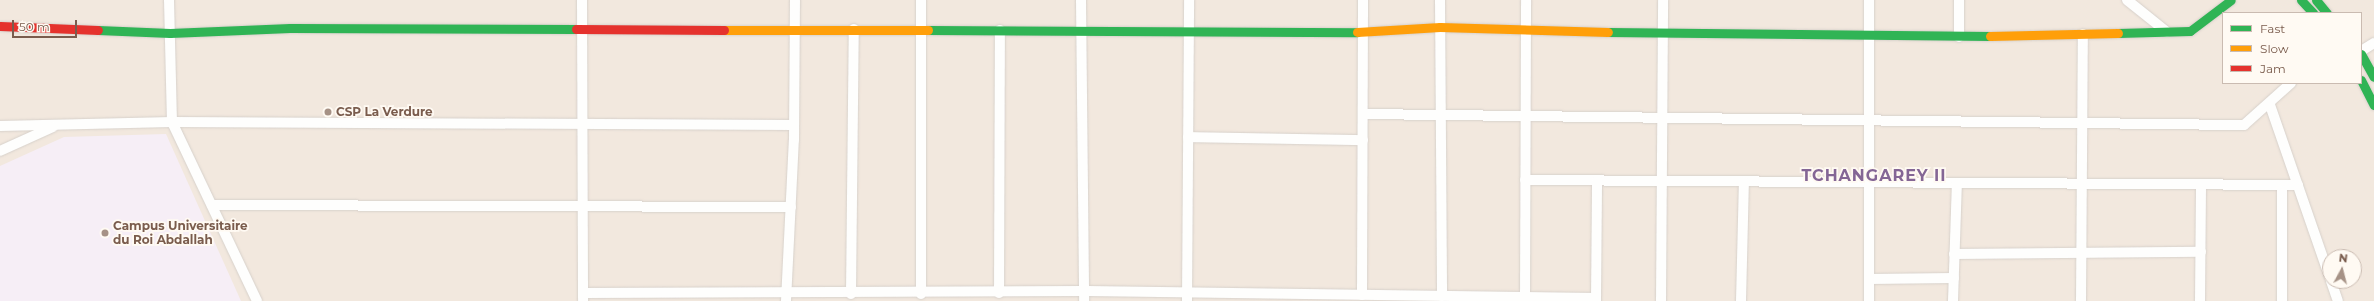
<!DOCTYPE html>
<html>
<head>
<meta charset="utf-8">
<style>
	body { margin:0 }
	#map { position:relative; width:2374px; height:301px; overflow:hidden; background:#f9f5f0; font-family:Montserrat,sans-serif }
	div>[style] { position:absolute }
	.residential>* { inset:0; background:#f2e8de }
	.education>* { inset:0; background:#f6eef6 }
	.roads { filter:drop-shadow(0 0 1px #d7d1cb) drop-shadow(0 0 1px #d7d1cb) }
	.street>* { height:10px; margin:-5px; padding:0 5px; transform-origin:5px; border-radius:5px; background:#fefefd }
	.fast>* { height:9px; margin:-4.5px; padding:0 4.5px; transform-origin:4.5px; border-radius:4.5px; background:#30b455 }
	.slow>* { height:9px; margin:-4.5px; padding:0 4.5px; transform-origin:4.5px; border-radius:4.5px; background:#ff9f0a }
	.jam>* { height:9px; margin:-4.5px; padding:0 4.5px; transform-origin:4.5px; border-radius:4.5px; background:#e5322d }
	.dots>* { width:11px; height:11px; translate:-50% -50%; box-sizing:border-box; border:2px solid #fffaf3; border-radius:50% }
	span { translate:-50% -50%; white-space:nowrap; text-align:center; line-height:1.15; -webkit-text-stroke:3.5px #fffaf3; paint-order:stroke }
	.poi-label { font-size:12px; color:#7a5c4d; font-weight:700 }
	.left { translate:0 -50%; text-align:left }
	.district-label { font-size:16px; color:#846695; font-weight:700; letter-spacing:1px }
	.legend { position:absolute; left:2222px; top:12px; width:140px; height:72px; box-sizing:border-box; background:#fffaf3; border:1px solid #cabbb1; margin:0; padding:5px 7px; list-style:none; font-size:12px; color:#7a5c4d }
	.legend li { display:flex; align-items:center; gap:8px; height:20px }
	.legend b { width:20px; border:1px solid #cabbb1 }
	.north { position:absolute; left:2322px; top:249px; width:40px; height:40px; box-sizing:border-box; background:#fffaf3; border:1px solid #cabbb1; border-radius:50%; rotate:7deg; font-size:11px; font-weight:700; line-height:16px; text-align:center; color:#7a5c4d }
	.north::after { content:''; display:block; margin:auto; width:14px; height:18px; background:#a69286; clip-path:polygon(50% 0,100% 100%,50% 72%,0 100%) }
	.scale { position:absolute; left:12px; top:20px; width:65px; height:18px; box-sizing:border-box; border:2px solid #7a5c4d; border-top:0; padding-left:5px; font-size:12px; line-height:14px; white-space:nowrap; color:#7a5c4d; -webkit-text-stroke:3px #fffaf3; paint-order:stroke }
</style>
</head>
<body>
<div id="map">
	<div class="residential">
		<i style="clip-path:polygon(evenodd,0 0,2374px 0,2374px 301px,0 301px,0 0,2223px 13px,2361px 13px,2361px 83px,2223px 83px,2223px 13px,0 0,2330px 257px,2354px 257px,2354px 281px,2330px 281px,2330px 257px)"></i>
	</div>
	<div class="education">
		<i style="clip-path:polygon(166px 134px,241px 301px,0 301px,0 166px,64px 137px)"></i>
	</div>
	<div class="roads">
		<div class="street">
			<i style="left:169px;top:0;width:122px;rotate:88.6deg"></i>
			<i style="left:172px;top:122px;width:198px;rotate:64.6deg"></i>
			<i style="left:582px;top:0;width:301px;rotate:89.8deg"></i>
			<i style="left:1081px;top:0;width:301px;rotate:89.4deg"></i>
			<i style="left:1440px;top:0;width:296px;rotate:89.6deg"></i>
			<i style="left:1869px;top:0;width:301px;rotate:90deg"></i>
			<i style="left:1959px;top:0;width:37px;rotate:90deg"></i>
			<i style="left:2127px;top:0;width:51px;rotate:38.7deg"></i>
			<i style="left:2361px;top:51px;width:15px;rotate:-32deg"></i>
			<i style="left:2270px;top:105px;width:183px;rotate:70.9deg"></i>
			<i style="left:1363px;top:114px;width:881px;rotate:0.72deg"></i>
			<i style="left:2244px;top:125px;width:63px;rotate:-41.8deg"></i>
			<i style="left:0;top:126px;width:172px;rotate:-1.3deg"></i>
			<i style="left:172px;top:122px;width:622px;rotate:0.28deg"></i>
			<i style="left:1188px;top:137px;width:175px;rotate:1deg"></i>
			<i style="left:0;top:151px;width:58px;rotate:-24.4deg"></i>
			<i style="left:1525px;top:180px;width:773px;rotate:0.37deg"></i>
			<i style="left:212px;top:205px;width:579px;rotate:0.2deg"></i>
			<i style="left:1954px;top:254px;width:247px;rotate:-0.5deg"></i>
			<i style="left:1869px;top:279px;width:85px;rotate:-0.7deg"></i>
			<i style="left:2331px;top:281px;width:21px;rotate:71deg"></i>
			<i style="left:583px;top:293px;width:502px;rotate:-0.23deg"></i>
			<i style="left:1085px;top:291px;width:511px;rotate:0.78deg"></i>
			<i style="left:999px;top:293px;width:263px;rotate:-89.8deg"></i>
			<i style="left:851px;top:294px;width:265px;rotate:-89.4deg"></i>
			<i style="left:921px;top:294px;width:294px;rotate:-90deg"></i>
			<i style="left:1362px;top:295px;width:295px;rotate:-89.8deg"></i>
			<i style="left:786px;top:301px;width:161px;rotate:-87.2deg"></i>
			<i style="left:794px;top:140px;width:140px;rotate:-89.6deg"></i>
			<i style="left:1187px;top:301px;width:301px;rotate:-89.6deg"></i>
			<i style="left:1525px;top:301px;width:301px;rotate:-89.8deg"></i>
			<i style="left:1596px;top:301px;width:120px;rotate:-89.5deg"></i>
			<i style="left:1661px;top:301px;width:301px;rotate:-89.6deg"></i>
			<i style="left:1741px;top:301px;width:119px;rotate:-88.6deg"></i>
			<i style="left:1953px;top:301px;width:118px;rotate:-88.1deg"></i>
			<i style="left:2081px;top:301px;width:267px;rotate:-89.6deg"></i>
			<i style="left:2200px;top:301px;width:116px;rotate:-89.5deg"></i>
			<i style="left:2282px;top:301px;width:115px;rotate:-90deg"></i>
		</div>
		<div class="fast">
			<i style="left:2301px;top:0;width:18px;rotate:47deg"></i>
			<i style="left:2316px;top:0;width:17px;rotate:50deg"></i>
			<i style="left:98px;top:30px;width:72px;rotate:2.4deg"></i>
			<i style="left:170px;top:33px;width:120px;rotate:-2.4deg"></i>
			<i style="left:290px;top:28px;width:286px;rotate:0.2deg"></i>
			<i style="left:928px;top:30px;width:429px;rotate:0.3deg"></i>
			<i style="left:1608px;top:32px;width:382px;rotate:0.6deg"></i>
			<i style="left:2118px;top:33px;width:72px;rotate:-1.6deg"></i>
			<i style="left:2190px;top:31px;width:51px;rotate:-37.1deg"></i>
			<i style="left:2361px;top:54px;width:26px;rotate:61deg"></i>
			<i style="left:2361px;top:80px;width:28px;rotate:63deg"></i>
		</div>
		<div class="slow">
			<i style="left:724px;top:30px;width:204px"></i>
			<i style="left:1357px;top:32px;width:83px;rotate:-3.4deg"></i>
			<i style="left:1440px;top:27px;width:168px;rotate:1.7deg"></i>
			<i style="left:1990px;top:36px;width:128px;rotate:-1.3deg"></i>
		</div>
		<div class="jam">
			<i style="left:0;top:26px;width:98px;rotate:2.3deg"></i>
			<i style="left:576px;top:29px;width:148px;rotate:0.4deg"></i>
		</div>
	</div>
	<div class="dots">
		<i style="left:328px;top:112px;background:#a69286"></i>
		<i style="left:105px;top:233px;background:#a69286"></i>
	</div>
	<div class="poi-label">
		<span class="left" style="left:336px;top:112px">CSP La Verdure</span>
		<span class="left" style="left:113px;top:233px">Campus Universitaire<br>du Roi Abdallah</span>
	</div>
	<div class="district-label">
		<span style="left:1874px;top:176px">TCHANGAREY II</span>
	</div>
	<ul class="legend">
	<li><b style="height:5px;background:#30b455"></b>Fast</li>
	<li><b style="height:5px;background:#ff9f0a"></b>Slow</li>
	<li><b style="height:5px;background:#e5322d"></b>Jam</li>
	</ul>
	<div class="north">N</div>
	<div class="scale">50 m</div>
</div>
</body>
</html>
